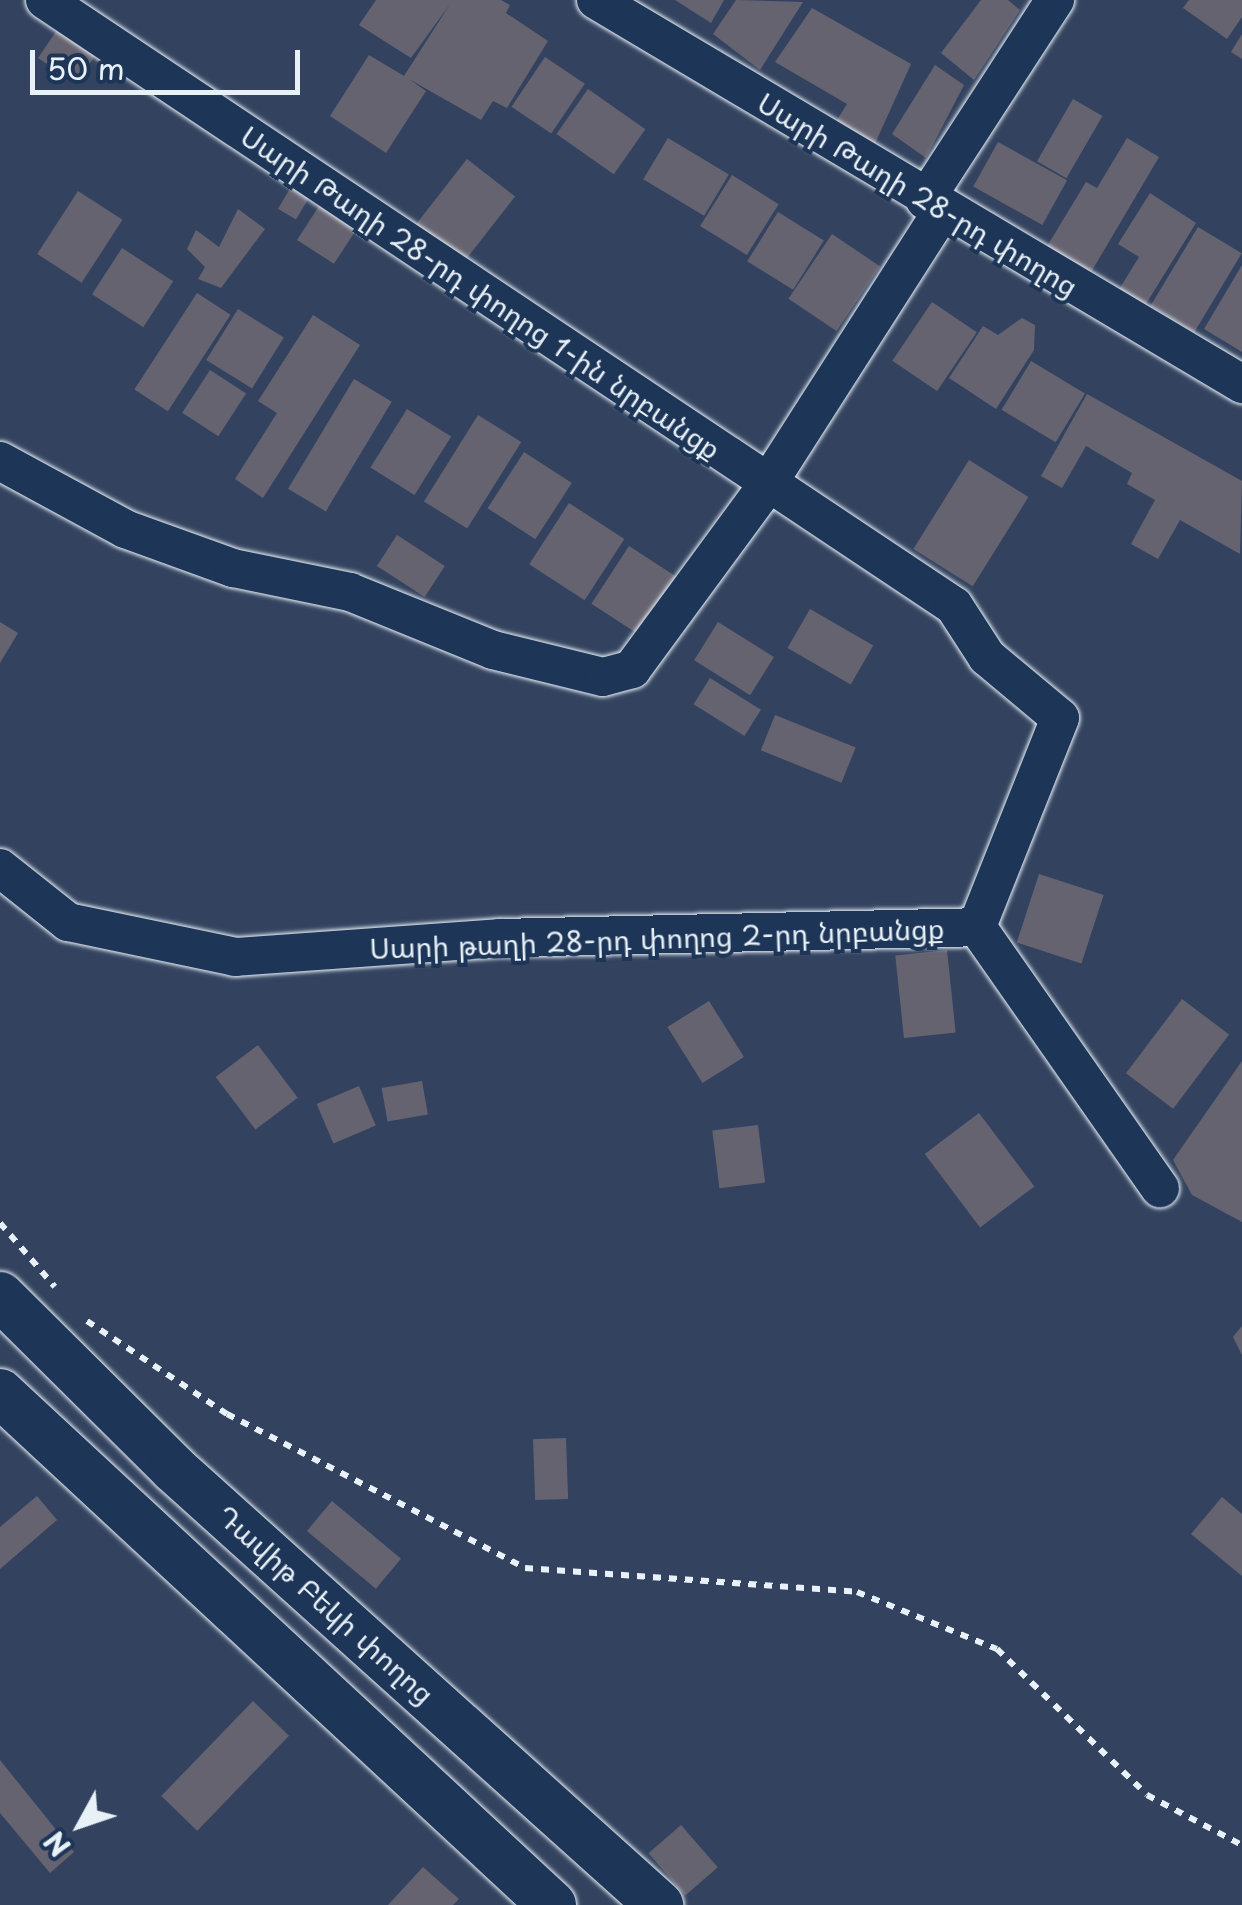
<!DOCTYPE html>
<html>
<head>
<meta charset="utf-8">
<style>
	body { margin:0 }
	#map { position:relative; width:1242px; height:1905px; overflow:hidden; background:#33435f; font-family:"Playpen Sans","Noto Sans Armenian",sans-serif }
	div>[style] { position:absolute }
	.building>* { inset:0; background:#666371; transform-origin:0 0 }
	.path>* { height:6px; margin-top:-3px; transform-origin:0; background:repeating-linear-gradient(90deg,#e8f1f8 0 8px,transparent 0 16px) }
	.roads { filter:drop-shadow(0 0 2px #e8f1f8) drop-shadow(0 0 2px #e8f1f8) }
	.minor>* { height:38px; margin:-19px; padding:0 19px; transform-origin:19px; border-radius:19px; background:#1d3557 }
	.major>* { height:48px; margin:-24px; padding:0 24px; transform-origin:24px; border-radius:24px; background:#1d3557 }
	span { translate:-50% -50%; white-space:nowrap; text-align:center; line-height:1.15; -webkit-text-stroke:8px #1d3557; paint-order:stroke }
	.street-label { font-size:28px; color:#e8f1f8 }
	.north { position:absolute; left:30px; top:1775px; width:100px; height:100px; -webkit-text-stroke:8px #1d3557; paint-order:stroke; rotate:230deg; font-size:28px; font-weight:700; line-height:40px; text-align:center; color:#e8f1f8 }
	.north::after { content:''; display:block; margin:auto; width:35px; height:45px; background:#e8f1f8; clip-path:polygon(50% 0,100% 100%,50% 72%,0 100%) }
	.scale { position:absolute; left:30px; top:50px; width:270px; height:45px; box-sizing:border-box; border:5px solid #e8f1f8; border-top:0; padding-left:12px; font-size:30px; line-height:35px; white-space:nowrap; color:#e8f1f8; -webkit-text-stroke:8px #1d3557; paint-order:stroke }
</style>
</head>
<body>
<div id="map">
	<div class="building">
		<i style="clip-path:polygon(376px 0,501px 0,510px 5px,506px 13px,548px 41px,507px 108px,493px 101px,481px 120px,409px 79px,426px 91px,386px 153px,330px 116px,369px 55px,404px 76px,450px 4px,411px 58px,359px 25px)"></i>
		<i style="clip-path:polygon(675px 0,724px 0,711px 23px)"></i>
		<i style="clip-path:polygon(736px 0,803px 2px,760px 70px,713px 34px)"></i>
		<i style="clip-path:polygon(981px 0,1008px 0,1020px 10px,974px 80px,941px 53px)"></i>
		<i style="clip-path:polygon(1189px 0,1242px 0,1242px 17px,1227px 39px,1183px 8px)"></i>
		<i style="clip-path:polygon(812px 8px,911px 64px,873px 148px,834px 125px,847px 104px,775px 62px)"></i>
		<i style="left:61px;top:24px;width:46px;height:41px;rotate:34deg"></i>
		<i style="clip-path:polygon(1242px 34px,1242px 59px,1231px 52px)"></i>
		<i style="left:545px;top:57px;width:48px;height:60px;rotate:34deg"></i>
		<i style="clip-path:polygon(935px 65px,964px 85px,926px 158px,892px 134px)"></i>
		<i style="left:588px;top:89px;width:70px;height:55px;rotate:35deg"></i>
		<i style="left:1073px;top:99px;width:34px;height:72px;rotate:30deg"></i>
		<i style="left:668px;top:138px;width:71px;height:48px;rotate:31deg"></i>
		<i style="clip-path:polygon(1127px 138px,1159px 157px,1090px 274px,1046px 248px,1086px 182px,1097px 188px)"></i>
		<i style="left:998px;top:142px;width:79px;height:51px;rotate:29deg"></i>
		<i style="left:467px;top:159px;width:61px;height:83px;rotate:38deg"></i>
		<i style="left:732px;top:175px;width:55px;height:60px;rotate:32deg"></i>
		<i style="left:297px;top:177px;width:21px;height:37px;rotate:31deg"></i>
		<i style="left:78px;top:191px;width:53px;height:75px;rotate:33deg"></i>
		<i style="clip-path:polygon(1150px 193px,1196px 223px,1141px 312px,1115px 296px,1139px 257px,1118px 244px)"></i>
		<i style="left:321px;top:203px;width:44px;height:44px;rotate:33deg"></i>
		<i style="clip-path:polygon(238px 209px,265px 229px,221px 288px,198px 279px,205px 267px,187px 249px,196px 230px,219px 247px)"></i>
		<i style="left:778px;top:212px;width:54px;height:58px;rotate:32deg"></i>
		<i style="left:1198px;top:227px;width:51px;height:92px;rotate:31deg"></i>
		<i style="left:832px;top:234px;width:58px;height:78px;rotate:34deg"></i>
		<i style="left:122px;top:248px;width:61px;height:55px;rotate:33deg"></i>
		<i style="clip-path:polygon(1242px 265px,1242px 352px,1204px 329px)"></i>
		<i style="left:197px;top:293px;width:40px;height:115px;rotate:33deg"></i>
		<i style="left:932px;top:302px;width:54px;height:71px;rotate:34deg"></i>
		<i style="left:238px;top:309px;width:54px;height:60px;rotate:32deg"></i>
		<i style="clip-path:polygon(313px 315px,360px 345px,263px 498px,235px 479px,277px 413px,258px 401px)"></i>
		<i style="clip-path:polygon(1022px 318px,1035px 325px,1034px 350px,996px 409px,949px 378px,983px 326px,998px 335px)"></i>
		<i style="left:1031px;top:361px;width:63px;height:57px;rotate:31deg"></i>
		<i style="left:210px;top:370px;width:43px;height:51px;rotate:33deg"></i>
		<i style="left:354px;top:379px;width:44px;height:128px;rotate:31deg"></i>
		<i style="clip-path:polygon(1087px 394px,1242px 481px,1240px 554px,1180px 520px,1158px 559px,1131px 544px,1155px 500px,1127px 484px,1132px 473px,1086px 446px,1062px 488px,1041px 476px)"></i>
		<i style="left:407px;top:409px;width:52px;height:69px;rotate:32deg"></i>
		<i style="left:478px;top:415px;width:51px;height:102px;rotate:32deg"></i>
		<i style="left:524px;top:452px;width:57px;height:67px;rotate:33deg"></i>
		<i style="left:969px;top:460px;width:70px;height:105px;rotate:32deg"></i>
		<i style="left:569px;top:503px;width:66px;height:73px;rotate:33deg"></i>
		<i style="left:397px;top:535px;width:57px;height:37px;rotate:33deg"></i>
		<i style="left:629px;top:546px;width:67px;height:69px;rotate:33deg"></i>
		<i style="left:810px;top:609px;width:73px;height:45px;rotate:30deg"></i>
		<i style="clip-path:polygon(0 622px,18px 633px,0 663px)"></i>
		<i style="left:718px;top:622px;width:66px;height:45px;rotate:32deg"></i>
		<i style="left:710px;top:678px;width:60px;height:31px;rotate:32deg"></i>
		<i style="left:775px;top:715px;width:87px;height:38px;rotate:22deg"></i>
		<i style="left:1039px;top:874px;width:68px;height:72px;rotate:18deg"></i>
		<i style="left:947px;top:950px;width:83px;height:52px;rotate:84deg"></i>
		<i style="left:1182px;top:999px;width:59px;height:93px;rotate:37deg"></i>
		<i style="left:709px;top:1001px;width:66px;height:49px;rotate:58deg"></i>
		<i style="left:258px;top:1045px;width:66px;height:53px;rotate:53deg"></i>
		<i style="clip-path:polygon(1242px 1061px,1242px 1222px,1192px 1195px,1173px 1160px)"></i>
		<i style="left:422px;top:1081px;width:34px;height:41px;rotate:80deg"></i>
		<i style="left:359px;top:1086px;width:43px;height:46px;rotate:67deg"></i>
		<i style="left:979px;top:1113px;width:92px;height:68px;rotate:53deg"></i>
		<i style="left:758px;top:1125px;width:58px;height:46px;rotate:83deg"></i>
		<i style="clip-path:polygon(1242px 1326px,1242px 1355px,1233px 1337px)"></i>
		<i style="left:566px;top:1438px;width:61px;height:33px;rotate:88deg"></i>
		<i style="clip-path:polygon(37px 1496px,57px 1520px,0 1569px,0 1527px)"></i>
		<i style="clip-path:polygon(1222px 1497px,1242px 1514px,1242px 1576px,1191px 1534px)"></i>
		<i style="left:332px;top:1501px;width:90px;height:39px;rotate:40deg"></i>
		<i style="left:253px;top:1701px;width:50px;height:132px;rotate:44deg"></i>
		<i style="clip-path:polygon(0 1760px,74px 1852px,50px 1873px,0 1813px)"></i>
		<i style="left:681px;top:1825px;width:56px;height:43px;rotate:49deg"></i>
		<i style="clip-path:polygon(423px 1867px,459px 1899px,453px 1905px,388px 1905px)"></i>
	</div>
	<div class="path">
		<i style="left:0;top:1223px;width:84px;rotate:49.3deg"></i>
		<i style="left:87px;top:1321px;width:168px;rotate:33.6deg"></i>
		<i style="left:227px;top:1414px;width:335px;rotate:27.3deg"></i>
		<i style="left:525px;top:1568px;width:333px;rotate:4.1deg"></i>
		<i style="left:857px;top:1592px;width:151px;rotate:22.2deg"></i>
		<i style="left:997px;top:1649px;width:209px;rotate:44.2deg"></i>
		<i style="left:1147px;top:1795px;width:107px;rotate:27.8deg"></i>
	</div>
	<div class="roads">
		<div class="minor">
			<i style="left:45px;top:0;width:1092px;rotate:33.69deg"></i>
			<i style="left:954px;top:606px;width:61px;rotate:57.1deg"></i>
			<i style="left:987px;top:657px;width:95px;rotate:39.9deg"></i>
			<i style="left:1060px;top:718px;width:225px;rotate:111.7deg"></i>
			<i style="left:596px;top:0;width:752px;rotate:30.73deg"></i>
			<i style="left:925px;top:200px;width:239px;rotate:-57deg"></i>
			<i style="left:0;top:461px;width:142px;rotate:28.5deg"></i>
			<i style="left:125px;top:529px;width:115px;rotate:19.9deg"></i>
			<i style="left:233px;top:568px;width:119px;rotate:11.6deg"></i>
			<i style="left:350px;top:592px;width:154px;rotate:22.1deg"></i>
			<i style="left:493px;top:650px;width:113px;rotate:13.8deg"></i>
			<i style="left:603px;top:677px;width:30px;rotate:-15deg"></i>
			<i style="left:632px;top:669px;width:228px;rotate:-53.7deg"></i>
			<i style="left:767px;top:485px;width:326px;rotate:-57.4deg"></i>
			<i style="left:0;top:868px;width:87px;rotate:38.5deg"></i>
			<i style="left:68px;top:922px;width:171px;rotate:11.8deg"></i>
			<i style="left:235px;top:957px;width:266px;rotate:-4.1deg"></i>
			<i style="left:500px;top:938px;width:477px;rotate:-1.3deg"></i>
			<i style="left:977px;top:927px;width:319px;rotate:55deg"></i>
		</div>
		<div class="major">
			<i style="left:0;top:1296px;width:244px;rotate:44.8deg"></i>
			<i style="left:173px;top:1468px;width:654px;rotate:41.96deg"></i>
			<i style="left:0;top:1393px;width:753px;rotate:42.85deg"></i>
		</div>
	</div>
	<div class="street-label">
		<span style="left:918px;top:194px;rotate:31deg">Սարի Թաղի 28-րդ փողոց</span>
		<span style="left:481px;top:292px;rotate:34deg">Սարի Թաղի 28-րդ փողոց 1-ին նրբանցք</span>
		<span style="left:657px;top:938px;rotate:-2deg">Սարի թաղի 28-րդ փողոց 2-րդ նրբանցք</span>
		<span style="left:326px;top:1604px;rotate:42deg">Դավիթ Բեկի փողոց</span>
	</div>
	<div class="north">N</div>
	<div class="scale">50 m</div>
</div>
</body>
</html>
